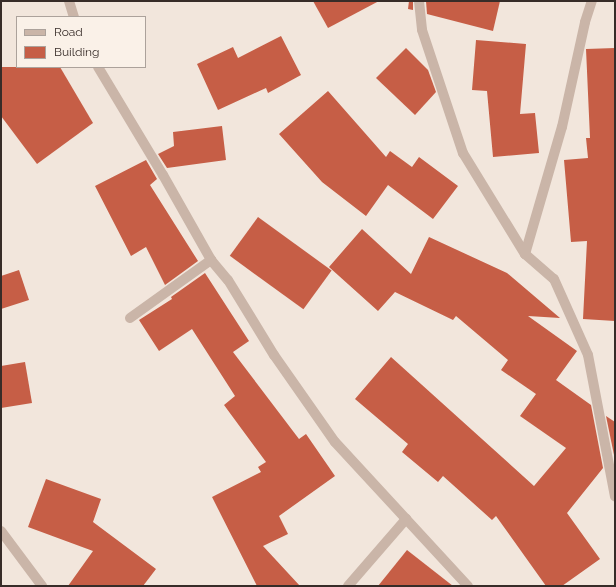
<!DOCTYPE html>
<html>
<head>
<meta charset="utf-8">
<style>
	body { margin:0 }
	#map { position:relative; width:616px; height:587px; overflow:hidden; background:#f2e6dc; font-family:Raleway,sans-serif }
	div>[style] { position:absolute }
	.building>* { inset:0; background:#c65e46; transform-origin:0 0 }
	.minor>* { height:10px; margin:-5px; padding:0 5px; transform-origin:5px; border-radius:5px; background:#cab5a8 }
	span { translate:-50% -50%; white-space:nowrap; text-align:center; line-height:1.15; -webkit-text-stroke:4px #faf1e8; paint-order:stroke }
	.frame { position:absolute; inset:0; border:2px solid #372c28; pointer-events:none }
	.legend { position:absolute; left:16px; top:16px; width:130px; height:52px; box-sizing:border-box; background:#faf1e8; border:1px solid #aca29b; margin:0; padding:5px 7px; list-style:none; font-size:12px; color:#372c28 }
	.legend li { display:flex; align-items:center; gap:8px; height:20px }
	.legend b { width:20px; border:1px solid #aca29b }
</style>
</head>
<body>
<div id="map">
	<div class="building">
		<i style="clip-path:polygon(313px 1px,379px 1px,328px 28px)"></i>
		<i style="clip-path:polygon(409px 1px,413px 1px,413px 10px,408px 9px)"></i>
		<i style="clip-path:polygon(426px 1px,500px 1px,493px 31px,427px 14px)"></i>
		<i style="clip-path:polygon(281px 36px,301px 75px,268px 93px,266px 88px,218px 110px,197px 64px,233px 47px,238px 58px)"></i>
		<i style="clip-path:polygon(476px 40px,526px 44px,520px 114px,535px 113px,539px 153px,493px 157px,487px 91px,472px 90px)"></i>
		<i style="clip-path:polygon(406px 48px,428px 70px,436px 92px,415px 115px,376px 78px)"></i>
		<i style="clip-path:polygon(615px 48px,615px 321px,583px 319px,587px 241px,571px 242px,564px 160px,588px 158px,586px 138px,590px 138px,586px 49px)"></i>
		<i style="clip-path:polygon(1px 67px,60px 67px,93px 123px,37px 164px,1px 116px)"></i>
		<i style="clip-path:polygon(328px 91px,386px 157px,390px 151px,412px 167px,419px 157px,458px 186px,433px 219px,388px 185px,366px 216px,322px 182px,279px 134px)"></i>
		<i style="clip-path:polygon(222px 126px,226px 160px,167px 168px,158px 154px,174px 146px,173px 132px)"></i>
		<i style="clip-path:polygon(146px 160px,157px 179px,150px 185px,198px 261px,165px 285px,146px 247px,131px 256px,95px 186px)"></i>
		<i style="left:258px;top:217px;width:91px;height:48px;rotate:36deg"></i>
		<i style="clip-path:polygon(362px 229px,411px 274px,429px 237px,507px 273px,560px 318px,528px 316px,577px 351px,556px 380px,591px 405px,603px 468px,567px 513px,600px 559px,562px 586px,546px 586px,496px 516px,492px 520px,443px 476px,438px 482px,402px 452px,408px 444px,355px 399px,391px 357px,534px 486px,566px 448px,520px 416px,536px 394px,501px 370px,508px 360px,456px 316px,453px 320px,395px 292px,378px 311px,329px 267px)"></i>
		<i style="clip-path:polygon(19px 270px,29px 300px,1px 309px,1px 276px)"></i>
		<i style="clip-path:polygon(205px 273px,249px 341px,233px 352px,299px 439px,306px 434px,335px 476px,279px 516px,288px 534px,263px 546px,300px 586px,257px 586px,212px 497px,261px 472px,258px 467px,266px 462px,224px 405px,235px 396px,192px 329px,159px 351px,139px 320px,172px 299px,171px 297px)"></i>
		<i style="clip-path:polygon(25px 362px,32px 403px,1px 408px,1px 366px)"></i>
		<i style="clip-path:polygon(606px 416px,615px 422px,614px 455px)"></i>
		<i style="clip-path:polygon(46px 479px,101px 499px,93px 522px,156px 569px,143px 586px,68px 586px,93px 551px,28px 527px)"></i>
		<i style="clip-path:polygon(407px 550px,453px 586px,378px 586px)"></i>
	</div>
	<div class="minor">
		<i style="left:69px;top:1px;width:17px;rotate:73deg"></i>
		<i style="left:419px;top:1px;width:29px;rotate:84deg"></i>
		<i style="left:422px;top:30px;width:130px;rotate:71.6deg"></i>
		<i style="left:463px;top:153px;width:119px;rotate:58.5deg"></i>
		<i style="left:525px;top:254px;width:38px;rotate:41deg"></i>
		<i style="left:554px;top:279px;width:83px;rotate:65.9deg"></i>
		<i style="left:588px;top:355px;width:144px;rotate:79.2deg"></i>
		<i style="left:98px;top:67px;width:126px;rotate:59deg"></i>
		<i style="left:163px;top:175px;width:98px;rotate:60.5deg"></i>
		<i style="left:211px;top:260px;width:26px;rotate:50deg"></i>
		<i style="left:228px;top:280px;width:88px;rotate:58.5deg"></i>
		<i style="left:274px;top:355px;width:106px;rotate:55deg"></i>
		<i style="left:335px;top:442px;width:196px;rotate:47.3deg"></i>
		<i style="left:525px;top:254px;width:132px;rotate:-73.8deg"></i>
		<i style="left:562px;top:127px;width:107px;rotate:-77.6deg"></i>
		<i style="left:585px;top:22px;width:22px;rotate:-72deg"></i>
		<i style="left:130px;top:318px;width:100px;rotate:-35.6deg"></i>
		<i style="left:1px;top:531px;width:69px;rotate:53.3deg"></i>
		<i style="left:348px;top:586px;width:89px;rotate:-49.1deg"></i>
	</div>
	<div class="frame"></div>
	<ul class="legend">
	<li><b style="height:5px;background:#cab5a8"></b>Road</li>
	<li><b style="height:11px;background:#c65e46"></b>Building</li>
	</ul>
</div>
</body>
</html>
